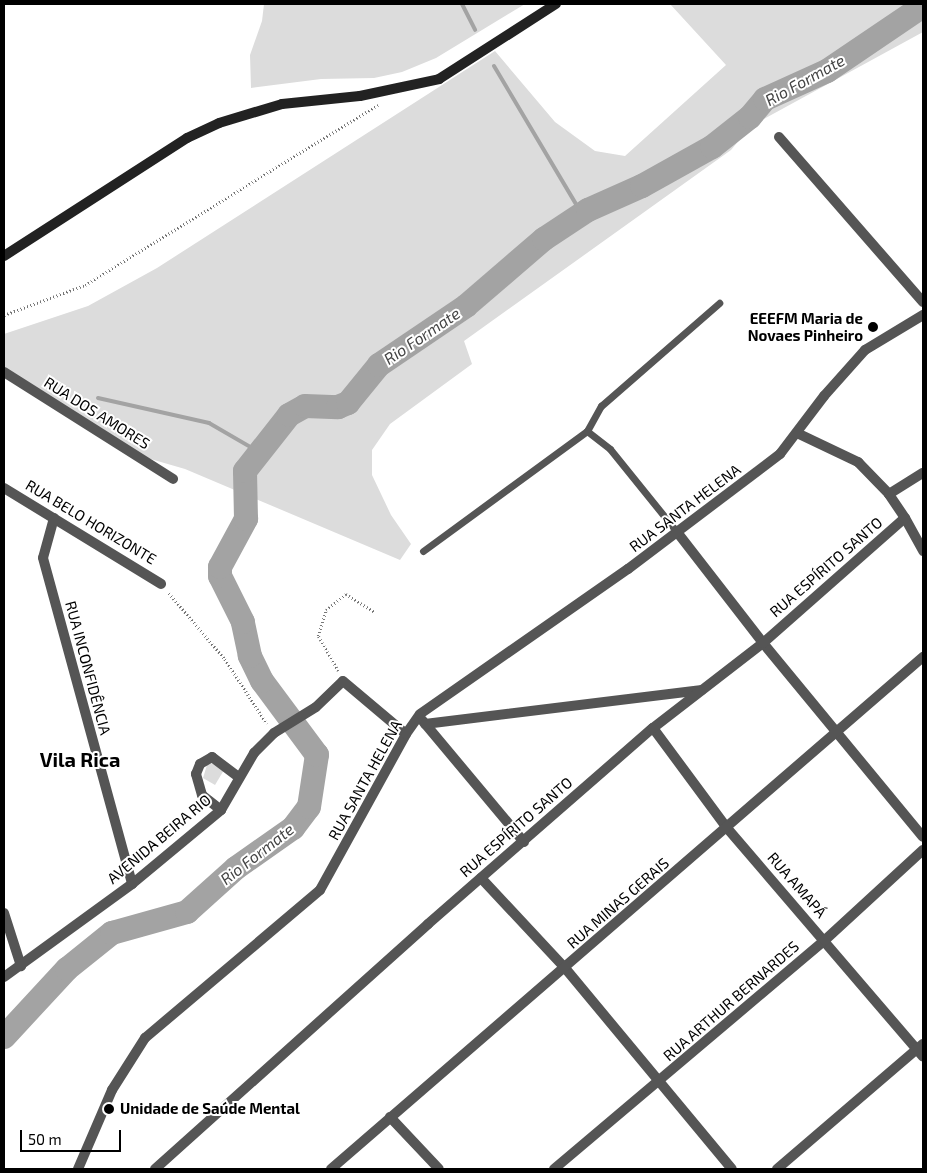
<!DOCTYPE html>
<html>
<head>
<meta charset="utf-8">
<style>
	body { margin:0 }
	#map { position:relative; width:927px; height:1173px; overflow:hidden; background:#fff; font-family:"Exo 2",sans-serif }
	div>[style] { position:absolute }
	.green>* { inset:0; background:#dcdcdc }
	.stream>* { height:4px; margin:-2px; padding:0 2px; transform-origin:2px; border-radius:2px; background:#a3a3a3 }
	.river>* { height:24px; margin:-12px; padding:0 12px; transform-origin:12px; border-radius:12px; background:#a3a3a3 }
	.path>* { height:2.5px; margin-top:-1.25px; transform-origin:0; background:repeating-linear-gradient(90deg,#777 0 1px,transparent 0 3.5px) }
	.service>* { height:7px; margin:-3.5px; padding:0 3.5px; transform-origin:3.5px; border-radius:3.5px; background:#555 }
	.minor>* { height:10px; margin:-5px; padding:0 5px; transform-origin:5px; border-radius:5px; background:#555 }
	.tertiary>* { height:10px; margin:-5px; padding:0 5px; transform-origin:5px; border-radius:5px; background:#555 }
	.secondary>* { height:10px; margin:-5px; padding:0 5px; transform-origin:5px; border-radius:5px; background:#222 }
	.dots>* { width:14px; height:14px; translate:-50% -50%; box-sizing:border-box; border:2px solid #fff; border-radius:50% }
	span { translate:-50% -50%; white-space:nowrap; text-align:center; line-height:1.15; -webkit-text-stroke:4px #fff; paint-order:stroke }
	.poi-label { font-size:15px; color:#000; font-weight:700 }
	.right { translate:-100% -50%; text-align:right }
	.left { translate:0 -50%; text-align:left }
	.street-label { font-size:15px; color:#000 }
	.water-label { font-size:16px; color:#444; font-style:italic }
	.district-label { font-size:20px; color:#000; font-weight:700 }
	.frame { position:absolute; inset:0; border:5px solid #000; pointer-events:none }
	.scale { position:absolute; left:20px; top:1130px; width:101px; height:22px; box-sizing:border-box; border:2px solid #000; border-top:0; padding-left:6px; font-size:15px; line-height:18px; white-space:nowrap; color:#000; -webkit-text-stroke:4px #fff; paint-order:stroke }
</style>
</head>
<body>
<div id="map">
	<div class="green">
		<i style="clip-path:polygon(264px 4px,525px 4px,436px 58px,402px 72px,374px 78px,321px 79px,251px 88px,250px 55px,262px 21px)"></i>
		<i style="clip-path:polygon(670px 4px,923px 4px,923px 32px,751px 126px,731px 150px,464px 341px,472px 364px,390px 424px,372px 450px,372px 475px,391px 515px,411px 544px,400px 560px,185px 469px,123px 451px,4px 371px,4px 334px,88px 306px,157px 268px,495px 51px,555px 122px,595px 151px,625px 156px,726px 65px)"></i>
		<i style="clip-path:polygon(214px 763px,224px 770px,215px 785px,203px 778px,207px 765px)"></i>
	</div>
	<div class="stream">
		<i style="left:462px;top:4px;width:29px;rotate:63deg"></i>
		<i style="left:494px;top:66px;width:172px;rotate:59.3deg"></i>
		<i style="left:98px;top:398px;width:114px;rotate:12.7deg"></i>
		<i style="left:209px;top:423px;width:58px;rotate:30.1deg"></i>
	</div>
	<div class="river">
		<i style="left:4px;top:1037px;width:93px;rotate:-47.2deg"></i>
		<i style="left:67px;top:969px;width:58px;rotate:-38.7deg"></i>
		<i style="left:112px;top:933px;width:78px;rotate:-15.6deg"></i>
		<i style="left:187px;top:912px;width:66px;rotate:-41.9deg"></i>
		<i style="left:236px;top:868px;width:70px;rotate:-35.1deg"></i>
		<i style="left:293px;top:828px;width:26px;rotate:-53deg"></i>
		<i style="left:309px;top:807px;width:53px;rotate:-81.3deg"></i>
		<i style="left:317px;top:755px;width:92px;rotate:-126.6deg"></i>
		<i style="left:262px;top:681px;width:28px;rotate:-116deg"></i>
		<i style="left:250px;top:656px;width:35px;rotate:-102deg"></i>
		<i style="left:243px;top:622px;width:51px;rotate:-116.6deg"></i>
		<i style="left:220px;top:576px;width:9px;rotate:-90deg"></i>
		<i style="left:220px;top:567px;width:55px;rotate:-61.6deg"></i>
		<i style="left:246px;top:519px;width:48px;rotate:-91.2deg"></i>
		<i style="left:245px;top:471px;width:71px;rotate:-51.8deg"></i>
		<i style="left:289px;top:415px;width:18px;rotate:-29deg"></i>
		<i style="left:305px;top:406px;width:33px;rotate:2deg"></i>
		<i style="left:338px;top:407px;width:11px;rotate:-22deg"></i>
		<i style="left:348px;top:403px;width:49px;rotate:-50.8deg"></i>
		<i style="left:379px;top:365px;width:105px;rotate:-34.1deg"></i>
		<i style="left:466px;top:306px;width:103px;rotate:-40.7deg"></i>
		<i style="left:544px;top:239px;width:53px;rotate:-33.4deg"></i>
		<i style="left:588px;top:210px;width:59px;rotate:-24deg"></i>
		<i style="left:642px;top:186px;width:80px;rotate:-29.1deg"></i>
		<i style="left:712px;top:147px;width:48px;rotate:-38.3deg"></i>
		<i style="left:750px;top:117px;width:23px;rotate:-50deg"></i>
		<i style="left:765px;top:99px;width:68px;rotate:-24.3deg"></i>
		<i style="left:827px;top:71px;width:116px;rotate:-34.1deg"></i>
	</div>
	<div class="path">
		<i style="left:4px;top:315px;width:86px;rotate:-20.3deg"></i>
		<i style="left:85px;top:285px;width:344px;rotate:-31.6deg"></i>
		<i style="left:169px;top:593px;width:87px;rotate:49.7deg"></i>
		<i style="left:225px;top:659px;width:77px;rotate:57.1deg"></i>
		<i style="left:338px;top:671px;width:40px;rotate:-119.7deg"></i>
		<i style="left:318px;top:636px;width:27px;rotate:-73deg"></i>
		<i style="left:326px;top:610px;width:26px;rotate:-39deg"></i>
		<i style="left:346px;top:594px;width:34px;rotate:32deg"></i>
	</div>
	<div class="service">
		<i style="left:587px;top:431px;width:29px;rotate:-61deg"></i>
		<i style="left:601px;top:406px;width:157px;rotate:-41.1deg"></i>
		<i style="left:423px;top:551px;width:203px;rotate:-36.2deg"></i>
		<i style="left:587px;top:431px;width:29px;rotate:38deg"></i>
		<i style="left:610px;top:449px;width:107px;rotate:51.1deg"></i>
	</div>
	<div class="minor">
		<i style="left:779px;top:137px;width:219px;rotate:48.9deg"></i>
		<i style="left:4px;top:372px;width:200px;rotate:32.3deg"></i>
		<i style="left:797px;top:433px;width:68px;rotate:25.4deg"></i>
		<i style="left:858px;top:462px;width:45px;rotate:45.9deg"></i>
		<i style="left:4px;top:488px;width:184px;rotate:31.4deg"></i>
		<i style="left:54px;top:518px;width:41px;rotate:105.4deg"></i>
		<i style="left:43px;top:558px;width:338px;rotate:74.7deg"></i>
		<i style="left:905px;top:518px;width:38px;rotate:61deg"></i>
		<i style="left:677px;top:532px;width:140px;rotate:52.2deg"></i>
		<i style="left:763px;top:643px;width:251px;rotate:50.5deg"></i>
		<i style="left:422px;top:720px;width:159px;rotate:50.1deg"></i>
		<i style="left:425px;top:724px;width:279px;rotate:-7deg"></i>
		<i style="left:653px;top:728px;width:124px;rotate:53.5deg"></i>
		<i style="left:727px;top:828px;width:301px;rotate:49.4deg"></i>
		<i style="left:221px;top:810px;width:24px;rotate:-142deg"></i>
		<i style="left:202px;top:795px;width:22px;rotate:-106deg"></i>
		<i style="left:196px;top:774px;width:11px;rotate:-68deg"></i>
		<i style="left:200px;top:764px;width:14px;rotate:-30deg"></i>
		<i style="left:212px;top:757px;width:34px;rotate:37deg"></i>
		<i style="left:481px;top:878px;width:123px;rotate:47deg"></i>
		<i style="left:565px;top:968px;width:261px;rotate:50.3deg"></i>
		<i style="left:4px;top:913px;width:56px;rotate:72.2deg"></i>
		<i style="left:4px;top:977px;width:158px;rotate:-36deg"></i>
		<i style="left:132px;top:884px;width:116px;rotate:-39.7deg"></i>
		<i style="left:221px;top:810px;width:66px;rotate:-59.9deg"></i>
		<i style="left:254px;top:753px;width:28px;rotate:-45deg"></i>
		<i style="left:274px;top:733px;width:49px;rotate:-31.8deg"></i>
		<i style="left:316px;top:707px;width:37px;rotate:-44deg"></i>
		<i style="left:343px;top:681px;width:82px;rotate:40.1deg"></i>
		<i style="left:390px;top:1117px;width:71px;rotate:46.7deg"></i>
		<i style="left:331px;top:1169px;width:783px;rotate:-40.86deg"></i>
		<i style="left:554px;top:1169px;width:355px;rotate:-40.2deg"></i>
		<i style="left:825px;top:940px;width:133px;rotate:-42.6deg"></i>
		<i style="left:777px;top:1169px;width:192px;rotate:-40.6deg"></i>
	</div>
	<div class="tertiary">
		<i style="left:78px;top:1169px;width:86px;rotate:-66.7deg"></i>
		<i style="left:112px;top:1090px;width:62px;rotate:-57.6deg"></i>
		<i style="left:145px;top:1038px;width:229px;rotate:-40.2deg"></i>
		<i style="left:320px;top:890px;width:178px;rotate:-61.1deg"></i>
		<i style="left:406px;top:734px;width:24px;rotate:-55deg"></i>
		<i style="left:420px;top:714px;width:254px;rotate:-34.9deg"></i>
		<i style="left:628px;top:569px;width:191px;rotate:-37.1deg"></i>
		<i style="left:780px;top:454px;width:73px;rotate:-52.8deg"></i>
		<i style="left:824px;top:396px;width:62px;rotate:-48.3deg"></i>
		<i style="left:865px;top:350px;width:68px;rotate:-31.1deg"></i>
		<i style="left:155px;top:1169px;width:367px;rotate:-41.9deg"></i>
		<i style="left:428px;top:924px;width:298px;rotate:-41.1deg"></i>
		<i style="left:653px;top:728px;width:139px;rotate:-37.7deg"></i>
		<i style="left:763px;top:643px;width:189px;rotate:-41.4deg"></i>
		<i style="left:905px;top:518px;width:29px;rotate:-124deg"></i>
		<i style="left:889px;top:494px;width:40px;rotate:-32deg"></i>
	</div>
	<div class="secondary">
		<i style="left:4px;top:256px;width:218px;rotate:-32.8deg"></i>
		<i style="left:187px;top:138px;width:35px;rotate:-25deg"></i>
		<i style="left:219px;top:123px;width:66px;rotate:-16.8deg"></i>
		<i style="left:282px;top:104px;width:78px;rotate:-5.9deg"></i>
		<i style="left:360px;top:96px;width:81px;rotate:-12.1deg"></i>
		<i style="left:439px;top:79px;width:139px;rotate:-32.7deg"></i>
	</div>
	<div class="dots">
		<i style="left:873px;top:327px;background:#000"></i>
		<i style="left:109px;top:1109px;background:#000"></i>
	</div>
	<div class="poi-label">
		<span class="right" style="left:863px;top:327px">EEEFM Maria de<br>Novaes Pinheiro</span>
		<span class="left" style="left:120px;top:1109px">Unidade de Saúde Mental</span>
	</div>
	<div class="street-label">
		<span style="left:97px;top:413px;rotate:32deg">RUA DOS AMORES</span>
		<span style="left:685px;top:508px;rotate:-37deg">RUA SANTA HELENA</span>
		<span style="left:91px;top:522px;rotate:31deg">RUA BELO HORIZONTE</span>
		<span style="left:826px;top:567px;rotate:-41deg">RUA ESPÍRITO SANTO</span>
		<span style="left:88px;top:668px;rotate:75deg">RUA INCONFIDÊNCIA</span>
		<span style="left:365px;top:780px;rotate:-61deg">RUA SANTA HELENA</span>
		<span style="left:516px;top:827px;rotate:-41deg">RUA ESPÍRITO SANTO</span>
		<span style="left:159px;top:839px;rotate:-40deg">AVENIDA BEIRA RIO</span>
		<span style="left:797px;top:885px;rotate:49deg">RUA AMAPÁ</span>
		<span style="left:618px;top:903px;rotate:-41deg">RUA MINAS GERAIS</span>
		<span style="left:731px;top:1001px;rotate:-41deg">RUA ARTHUR BERNARDES</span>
	</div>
	<div class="water-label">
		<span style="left:805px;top:80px;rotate:-29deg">Rio Formate</span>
		<span style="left:422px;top:336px;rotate:-34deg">Rio Formate</span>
		<span style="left:257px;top:854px;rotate:-38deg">Rio Formate</span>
	</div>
	<div class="district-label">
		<span style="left:80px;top:759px">Vila Rica</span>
	</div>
	<div class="frame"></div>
	<div class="scale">50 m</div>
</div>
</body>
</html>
